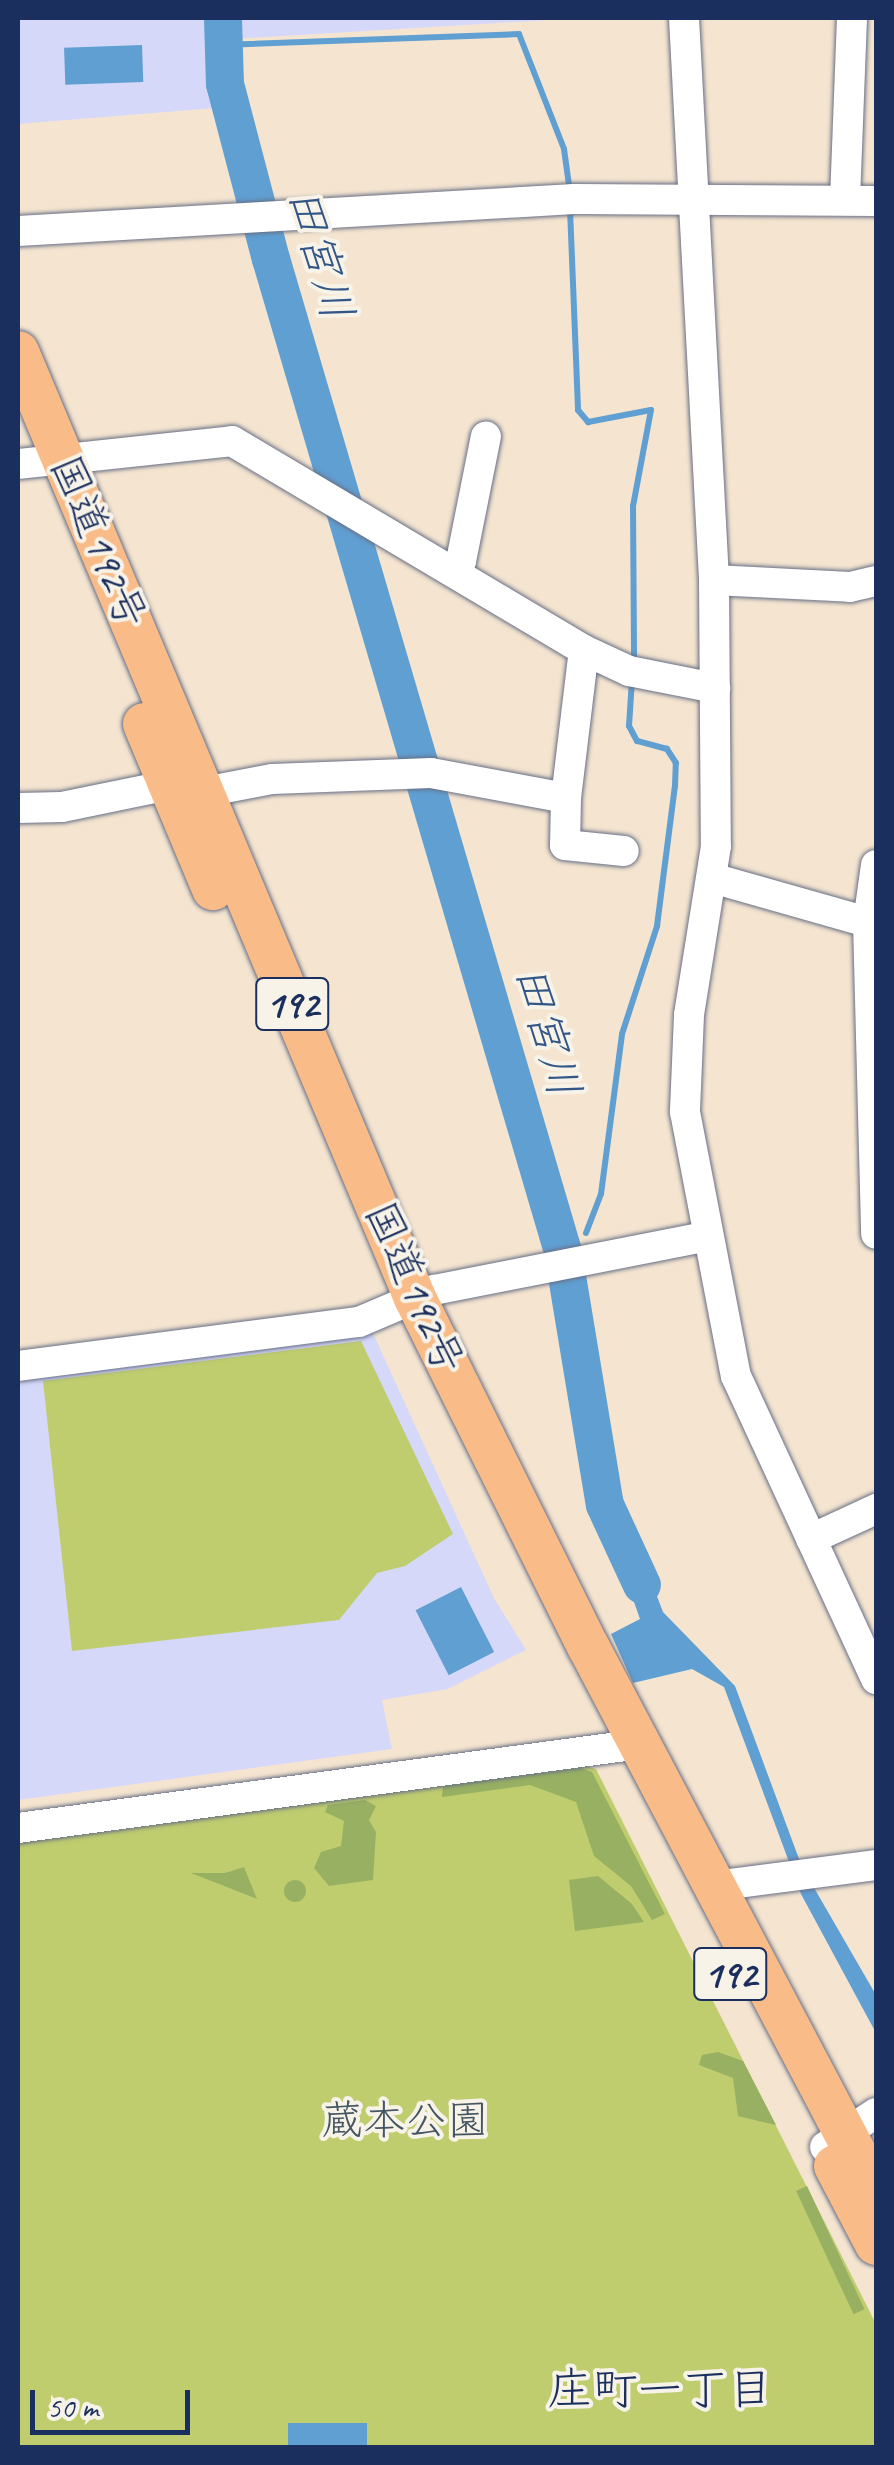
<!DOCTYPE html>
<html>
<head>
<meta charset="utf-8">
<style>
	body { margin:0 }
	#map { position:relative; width:894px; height:2465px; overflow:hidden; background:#f5e5d0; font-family:Caveat,"Klee One",sans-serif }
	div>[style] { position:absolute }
	.built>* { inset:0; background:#d6d8f9 }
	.green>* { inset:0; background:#bfcd6f }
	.forest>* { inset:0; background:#97b062; transform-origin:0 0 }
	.round { border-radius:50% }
	.water>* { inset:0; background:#609fd2; transform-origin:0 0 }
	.stream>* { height:6px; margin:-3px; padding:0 3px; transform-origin:3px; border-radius:3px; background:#609fd2 }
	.river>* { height:38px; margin:-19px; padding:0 19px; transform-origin:19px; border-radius:19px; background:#609fd2 }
	.roads { filter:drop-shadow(0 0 2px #676f86) drop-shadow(0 0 2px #676f86) }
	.minor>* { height:30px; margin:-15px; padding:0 15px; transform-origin:15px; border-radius:15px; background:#fff }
	.highway>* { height:42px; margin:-21px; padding:0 21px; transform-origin:21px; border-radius:21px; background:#f9bc89 }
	span { translate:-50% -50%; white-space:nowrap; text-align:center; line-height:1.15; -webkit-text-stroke:8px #f7f3e8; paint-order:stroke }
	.shield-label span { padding:2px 8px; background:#f7f3e8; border:2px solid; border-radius:8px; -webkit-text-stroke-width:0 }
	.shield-label { font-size:40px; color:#1b2f5e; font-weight:700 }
	.street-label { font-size:42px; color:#1b2f5e }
	.park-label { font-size:42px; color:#445662 }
	.water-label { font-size:45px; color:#335687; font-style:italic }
	.neighbourhood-label { font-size:45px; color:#1b2f5e }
	.frame { position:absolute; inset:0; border:20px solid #1b2f5e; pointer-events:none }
	.scale { position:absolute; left:30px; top:2390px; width:160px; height:45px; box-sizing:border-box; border:5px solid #1b2f5e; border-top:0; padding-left:12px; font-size:30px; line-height:35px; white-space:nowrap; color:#1b2f5e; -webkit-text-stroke:8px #f7f3e8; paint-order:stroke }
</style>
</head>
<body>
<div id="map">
	<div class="built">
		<i style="clip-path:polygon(18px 18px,581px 18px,215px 40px,215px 108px,18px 124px)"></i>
		<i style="clip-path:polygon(372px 1331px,494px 1598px,526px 1650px,448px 1689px,382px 1700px,392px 1749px,18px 1800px,18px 1375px)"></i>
	</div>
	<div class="green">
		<i style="clip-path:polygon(361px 1341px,453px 1534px,405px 1566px,377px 1573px,339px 1620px,72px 1651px,43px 1381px)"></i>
		<i style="clip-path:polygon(580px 1764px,596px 1769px,876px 2324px,876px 2447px,18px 2447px,18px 1841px)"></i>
	</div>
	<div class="forest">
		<i style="clip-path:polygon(580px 1768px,592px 1772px,665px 1914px,652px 1920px,631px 1886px,594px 1856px,576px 1802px,530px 1785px,442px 1797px,443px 1786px)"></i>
		<i style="clip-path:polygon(365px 1800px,376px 1806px,369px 1820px,376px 1832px,373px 1880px,329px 1886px,314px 1868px,321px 1852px,341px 1846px,344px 1821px,325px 1812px,328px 1805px)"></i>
		<i style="clip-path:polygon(244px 1867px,257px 1899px,191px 1873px,225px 1873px)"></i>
		<i style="clip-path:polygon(598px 1876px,632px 1904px,644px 1922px,575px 1931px,569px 1880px)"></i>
		<i class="round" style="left:284px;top:1880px;width:22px;height:22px"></i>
		<i style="clip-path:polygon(718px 2052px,743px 2061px,776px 2125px,738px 2116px,733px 2078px,699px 2065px,702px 2055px)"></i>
		<i style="left:807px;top:2186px;width:136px;height:12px;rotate:65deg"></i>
	</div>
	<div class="water">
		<i style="left:142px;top:45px;width:37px;height:78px;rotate:88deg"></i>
		<i style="clip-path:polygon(634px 1536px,663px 1612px,735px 1686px,802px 1867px,876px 1995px,876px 2033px,801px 1894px,724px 1687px,692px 1669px,633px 1683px,611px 1634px,640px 1619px,613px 1542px)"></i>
		<i style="left:461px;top:1587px;width:73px;height:51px;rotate:63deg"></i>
		<i style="left:288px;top:2423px;width:79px;height:24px"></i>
	</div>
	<div class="stream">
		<i style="left:222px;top:45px;width:297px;rotate:-2.1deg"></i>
		<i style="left:519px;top:34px;width:123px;rotate:68.6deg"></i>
		<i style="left:564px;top:149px;width:43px;rotate:82.1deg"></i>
		<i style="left:570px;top:209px;width:201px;rotate:87.7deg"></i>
		<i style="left:578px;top:410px;width:16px;rotate:50deg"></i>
		<i style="left:588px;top:422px;width:64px;rotate:-10.8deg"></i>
		<i style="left:651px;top:410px;width:98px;rotate:100.6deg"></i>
		<i style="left:633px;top:506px;width:157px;rotate:89.6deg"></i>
		<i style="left:586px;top:1233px;width:42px;rotate:-69deg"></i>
		<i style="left:601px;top:1194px;width:161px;rotate:-82.5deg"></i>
		<i style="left:622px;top:1034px;width:114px;rotate:-72deg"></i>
		<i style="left:657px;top:926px;width:141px;rotate:-82.7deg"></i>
		<i style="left:675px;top:786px;width:23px;rotate:-88deg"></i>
		<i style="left:676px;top:763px;width:17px;rotate:-123deg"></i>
		<i style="left:667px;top:749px;width:31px;rotate:-165deg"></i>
		<i style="left:637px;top:741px;width:17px;rotate:-118deg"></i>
		<i style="left:629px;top:726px;width:46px;rotate:-86.3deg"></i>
	</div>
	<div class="river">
		<i style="left:223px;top:18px;width:66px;rotate:88.3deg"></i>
		<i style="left:225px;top:84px;width:181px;rotate:75.3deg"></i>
		<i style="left:271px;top:259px;width:1035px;rotate:73.61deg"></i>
		<i style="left:563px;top:1252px;width:256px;rotate:80.6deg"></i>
		<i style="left:605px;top:1505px;width:88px;rotate:65.2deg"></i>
	</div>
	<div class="roads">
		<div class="minor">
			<i style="left:684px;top:18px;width:563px;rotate:86.94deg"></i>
			<i style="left:714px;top:580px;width:266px;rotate:89.6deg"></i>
			<i style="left:716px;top:846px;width:171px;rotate:99.1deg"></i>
			<i style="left:689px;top:1015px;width:97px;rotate:92.4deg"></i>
			<i style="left:685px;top:1112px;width:269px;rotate:79.1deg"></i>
			<i style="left:736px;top:1376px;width:334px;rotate:65.2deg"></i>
			<i style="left:845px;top:200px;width:182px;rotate:-87.8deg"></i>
			<i style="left:18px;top:231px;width:557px;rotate:-3.29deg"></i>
			<i style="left:574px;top:199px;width:302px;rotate:0.4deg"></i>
			<i style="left:18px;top:464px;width:215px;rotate:-6.1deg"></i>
			<i style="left:232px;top:441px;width:409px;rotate:30.7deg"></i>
			<i style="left:584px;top:650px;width:50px;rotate:25deg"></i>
			<i style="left:629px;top:671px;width:88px;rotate:11.2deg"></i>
			<i style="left:451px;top:571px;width:14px;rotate:-45deg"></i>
			<i style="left:461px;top:561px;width:127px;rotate:-78.7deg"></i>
			<i style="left:714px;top:580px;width:136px;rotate:2.9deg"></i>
			<i style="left:850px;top:587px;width:27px;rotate:-13deg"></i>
			<i style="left:204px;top:792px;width:69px;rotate:-10.8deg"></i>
			<i style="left:272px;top:779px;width:159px;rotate:-2.2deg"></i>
			<i style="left:431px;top:773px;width:137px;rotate:10.5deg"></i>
			<i style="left:566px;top:798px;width:149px;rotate:-83.1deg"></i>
			<i style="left:566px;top:798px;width:47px;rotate:91.2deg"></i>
			<i style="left:565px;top:845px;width:59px;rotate:5.8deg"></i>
			<i style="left:18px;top:808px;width:44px;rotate:-1.3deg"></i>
			<i style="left:62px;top:807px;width:109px;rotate:-11.6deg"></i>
			<i style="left:876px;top:865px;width:58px;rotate:98deg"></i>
			<i style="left:868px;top:922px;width:312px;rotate:88.5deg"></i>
			<i style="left:712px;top:878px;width:162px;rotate:15.8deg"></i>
			<i style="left:18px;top:1366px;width:344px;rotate:-7.4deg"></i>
			<i style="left:359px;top:1322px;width:82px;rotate:-23.1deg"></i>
			<i style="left:434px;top:1290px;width:279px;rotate:-11.1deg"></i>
			<i style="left:811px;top:1539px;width:72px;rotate:-24.8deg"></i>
			<i style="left:18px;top:1828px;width:628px;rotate:-7.69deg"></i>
			<i style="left:715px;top:1886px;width:162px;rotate:-7.4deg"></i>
			<i style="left:825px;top:2147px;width:61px;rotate:-33.7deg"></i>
		</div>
		<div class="highway">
			<i style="left:18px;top:352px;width:1026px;rotate:67.23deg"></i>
			<i style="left:415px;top:1298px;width:389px;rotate:63.6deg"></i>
			<i style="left:588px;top:1646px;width:617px;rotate:62.19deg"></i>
			<i style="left:144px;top:724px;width:179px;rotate:67.3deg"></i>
			<i style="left:835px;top:2166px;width:88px;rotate:62.3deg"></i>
		</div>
	</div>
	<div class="shield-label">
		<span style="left:292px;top:1004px">192</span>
		<span style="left:730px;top:1974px">192</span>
	</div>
	<div class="street-label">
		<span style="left:98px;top:542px;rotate:67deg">国道192号</span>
		<span style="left:414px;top:1288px;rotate:66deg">国道192号</span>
	</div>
	<div class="park-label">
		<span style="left:405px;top:2121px">蔵本公園</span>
	</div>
	<div class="water-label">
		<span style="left:320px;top:254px;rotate:74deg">田宮川</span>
		<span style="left:547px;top:1031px;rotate:74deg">田宮川</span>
	</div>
	<div class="neighbourhood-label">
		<span style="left:660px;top:2390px">庄町一丁目</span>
	</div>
	<div class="frame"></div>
	<div class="scale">50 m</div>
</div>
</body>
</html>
